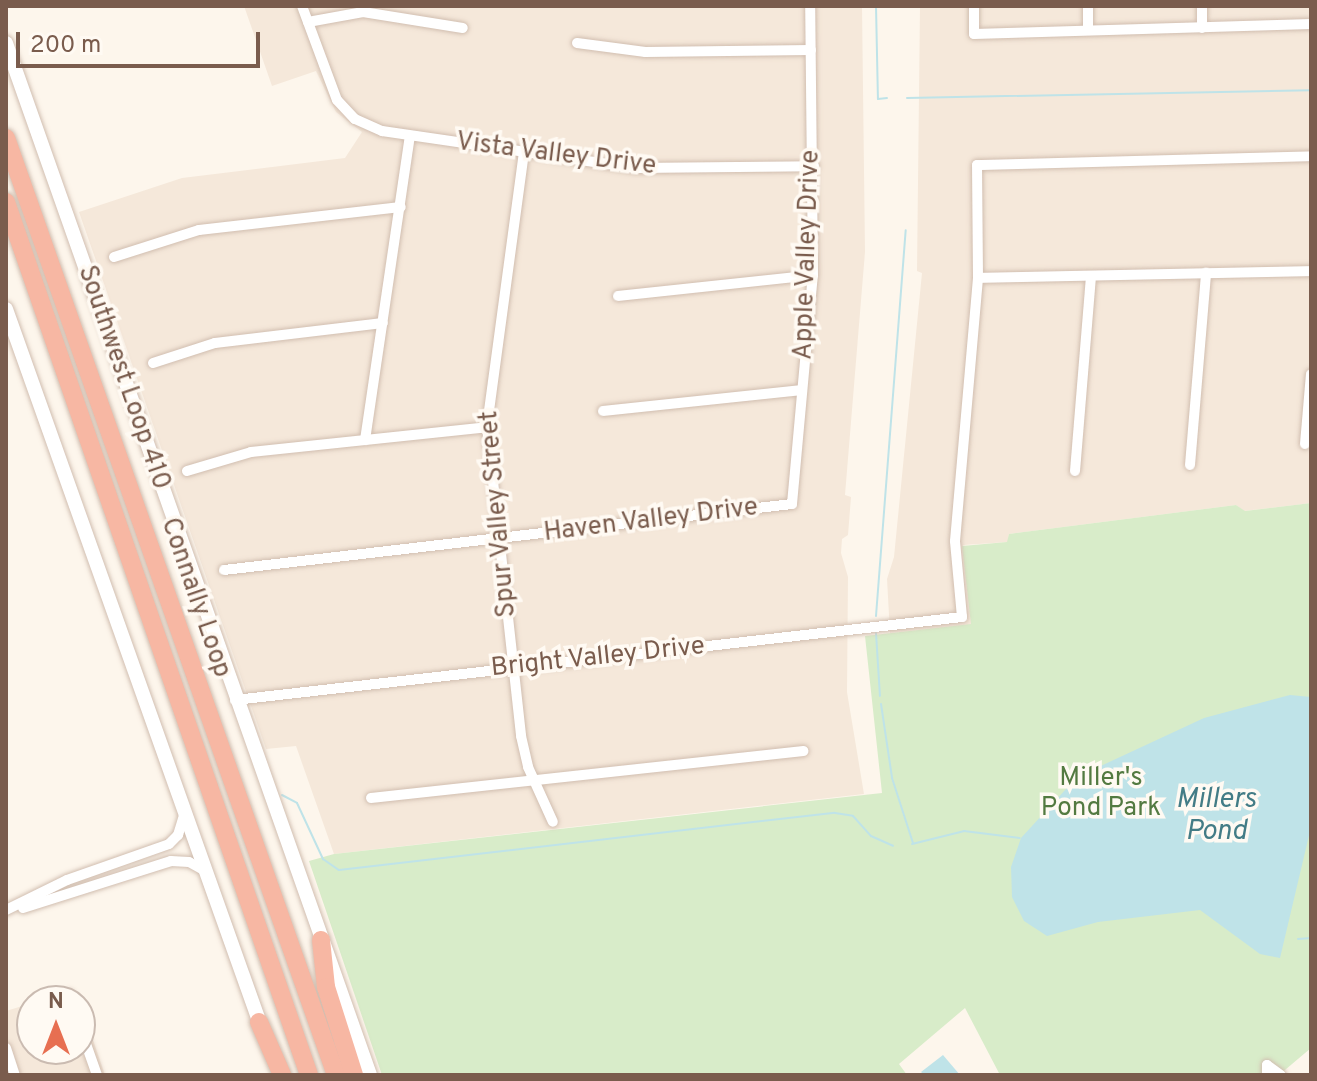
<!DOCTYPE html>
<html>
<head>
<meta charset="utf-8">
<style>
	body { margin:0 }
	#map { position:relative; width:1317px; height:1081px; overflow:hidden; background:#fdf6ec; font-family:Overpass,sans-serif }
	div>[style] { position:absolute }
	.residential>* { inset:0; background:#f5e8da }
	.green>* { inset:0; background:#d8ecc9 }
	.water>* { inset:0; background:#bfe3e8 }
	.stream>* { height:2px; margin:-1px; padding:0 1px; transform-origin:1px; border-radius:1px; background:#bfe3e8 }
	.roads { filter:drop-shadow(0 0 2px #d1beb0) drop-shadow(0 0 2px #d1beb0) }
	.street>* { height:10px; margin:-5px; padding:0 5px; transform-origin:5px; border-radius:5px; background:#fff }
	.secondary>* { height:14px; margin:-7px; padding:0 7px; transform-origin:7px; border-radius:7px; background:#fff }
	.highway>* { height:18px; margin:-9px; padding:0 9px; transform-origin:9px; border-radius:9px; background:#f7b7a3 }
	span { translate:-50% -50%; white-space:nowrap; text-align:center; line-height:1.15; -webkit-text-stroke:7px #fffaf3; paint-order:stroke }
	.street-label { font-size:26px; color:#7a5c4d }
	.park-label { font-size:26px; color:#537a41 }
	.water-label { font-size:28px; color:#437c86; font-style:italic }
	.frame { position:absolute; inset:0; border:8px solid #7a5c4d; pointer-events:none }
	.north { position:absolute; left:16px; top:985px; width:80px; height:80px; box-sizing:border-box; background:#fffaf3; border:2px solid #cabbb1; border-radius:50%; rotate:0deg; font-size:22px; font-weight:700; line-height:32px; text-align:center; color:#7a5c4d }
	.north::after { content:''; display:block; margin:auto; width:28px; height:36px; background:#e76f51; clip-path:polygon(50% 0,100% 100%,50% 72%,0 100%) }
	.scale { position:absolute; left:16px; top:32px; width:244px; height:36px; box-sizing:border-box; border:4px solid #7a5c4d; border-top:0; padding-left:10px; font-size:24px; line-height:28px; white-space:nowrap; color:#7a5c4d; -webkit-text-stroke:6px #fffaf3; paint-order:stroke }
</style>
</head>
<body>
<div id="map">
	<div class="residential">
		<i style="clip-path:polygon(244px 6px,862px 6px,865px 252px,845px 495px,851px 497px,848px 535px,842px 539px,841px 553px,848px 577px,847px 692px,864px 794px,334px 854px,296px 746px,266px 749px,79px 212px,182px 178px,345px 158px,362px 132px,336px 112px,316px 71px,272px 86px)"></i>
		<i style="clip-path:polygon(920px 6px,1311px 6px,1311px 503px,1244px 511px,1236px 505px,1009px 534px,1008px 542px,963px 545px,972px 625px,890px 633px,887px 579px,894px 557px,922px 273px,917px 271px)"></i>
		<i style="clip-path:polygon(80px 1002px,105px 1075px,6px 1075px,6px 1011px,32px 1003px,32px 1049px,80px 1049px)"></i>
	</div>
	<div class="green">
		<i style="clip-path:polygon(1311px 503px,1311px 1048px,1279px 1075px,1000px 1075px,965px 1008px,899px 1064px,907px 1075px,382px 1075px,309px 861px,334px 854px,882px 793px,865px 636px,971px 624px,962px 546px,1007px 542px,1009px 534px,1236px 505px,1245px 511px)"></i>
	</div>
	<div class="water">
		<i style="clip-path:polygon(1290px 695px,1311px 697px,1311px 827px,1280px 958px,1260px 954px,1200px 910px,1098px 922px,1047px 936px,1024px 921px,1012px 897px,1011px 867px,1021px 838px,1077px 777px,1204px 718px)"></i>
		<i style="clip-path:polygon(943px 1055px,960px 1075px,924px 1075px,921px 1072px)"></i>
	</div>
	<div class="stream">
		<i style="left:876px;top:6px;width:93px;rotate:88.8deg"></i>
		<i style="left:878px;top:99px;width:9px;rotate:-6deg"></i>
		<i style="left:907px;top:98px;width:404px;rotate:-1.1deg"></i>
		<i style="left:876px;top:616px;width:387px;rotate:-85.6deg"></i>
		<i style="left:876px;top:633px;width:63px;rotate:86.4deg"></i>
		<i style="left:881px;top:704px;width:75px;rotate:81.5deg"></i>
		<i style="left:892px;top:778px;width:68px;rotate:72.1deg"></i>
		<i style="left:282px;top:795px;width:17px;rotate:28deg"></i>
		<i style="left:297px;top:803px;width:62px;rotate:65.1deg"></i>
		<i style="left:323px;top:859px;width:19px;rotate:35deg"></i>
		<i style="left:339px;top:870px;width:499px;rotate:-6.6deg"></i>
		<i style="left:835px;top:813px;width:18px;rotate:9deg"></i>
		<i style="left:853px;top:816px;width:27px;rotate:48deg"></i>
		<i style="left:871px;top:836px;width:24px;rotate:24deg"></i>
		<i style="left:912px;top:844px;width:54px;rotate:-14deg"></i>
		<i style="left:964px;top:831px;width:56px;rotate:7.1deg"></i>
		<i style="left:1298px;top:939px;width:13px;rotate:-4deg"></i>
	</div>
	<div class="roads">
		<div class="street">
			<i style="left:302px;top:6px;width:100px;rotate:69.6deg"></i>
			<i style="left:337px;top:100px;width:26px;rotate:47deg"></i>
			<i style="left:355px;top:119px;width:30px;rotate:24deg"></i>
			<i style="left:382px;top:131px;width:256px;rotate:8.3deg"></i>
			<i style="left:635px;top:168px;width:179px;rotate:-0.6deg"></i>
			<i style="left:974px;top:6px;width:28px;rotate:90deg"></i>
			<i style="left:974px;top:34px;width:337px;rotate:-1.7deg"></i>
			<i style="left:1088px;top:6px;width:24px;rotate:90deg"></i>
			<i style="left:1202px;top:6px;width:22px;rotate:90deg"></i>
			<i style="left:308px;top:22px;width:56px;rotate:-10.3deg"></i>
			<i style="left:363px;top:12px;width:101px;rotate:9.1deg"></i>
			<i style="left:577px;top:43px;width:69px;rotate:7.5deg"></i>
			<i style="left:645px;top:52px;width:166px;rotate:-0.7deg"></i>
			<i style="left:524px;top:152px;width:277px;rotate:97.7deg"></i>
			<i style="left:487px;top:427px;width:311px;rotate:83.7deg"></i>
			<i style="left:521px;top:736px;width:32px;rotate:77deg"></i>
			<i style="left:528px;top:767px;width:60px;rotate:65.6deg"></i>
			<i style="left:114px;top:257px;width:89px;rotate:-17.6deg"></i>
			<i style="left:199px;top:230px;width:203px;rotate:-6.5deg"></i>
			<i style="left:978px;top:278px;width:333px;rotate:-1.2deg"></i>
			<i style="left:618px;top:296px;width:196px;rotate:-6.1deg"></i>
			<i style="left:153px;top:363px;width:65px;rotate:-17.9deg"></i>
			<i style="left:215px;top:343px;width:169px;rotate:-6.8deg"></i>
			<i style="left:603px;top:411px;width:200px;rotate:-6deg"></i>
			<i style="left:365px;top:440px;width:307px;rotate:-81.6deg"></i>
			<i style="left:1305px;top:444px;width:70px;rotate:-85.1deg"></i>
			<i style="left:1190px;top:465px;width:193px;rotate:-85.2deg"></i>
			<i style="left:187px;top:471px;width:67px;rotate:-16.5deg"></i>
			<i style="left:251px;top:452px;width:237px;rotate:-6deg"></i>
			<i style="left:1075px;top:471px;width:195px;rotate:-85.3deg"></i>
			<i style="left:224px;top:570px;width:572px;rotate:-6.63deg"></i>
			<i style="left:792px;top:504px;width:230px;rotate:-84.8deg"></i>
			<i style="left:813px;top:275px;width:269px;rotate:-90.6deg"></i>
			<i style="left:235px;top:700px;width:732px;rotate:-6.51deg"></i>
			<i style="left:962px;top:617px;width:76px;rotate:-95.3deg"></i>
			<i style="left:955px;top:541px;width:264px;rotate:-85deg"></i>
			<i style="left:978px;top:278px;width:113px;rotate:-90.5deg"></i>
			<i style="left:977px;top:165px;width:334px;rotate:-1.5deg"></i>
			<i style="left:371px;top:798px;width:435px;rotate:-6.2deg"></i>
			<i style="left:23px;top:908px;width:155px;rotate:-17.6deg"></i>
			<i style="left:171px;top:861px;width:18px;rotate:3deg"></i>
			<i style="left:189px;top:862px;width:18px;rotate:29deg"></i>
			<i style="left:6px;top:910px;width:68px;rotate:-26.2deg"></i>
			<i style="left:67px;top:880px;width:108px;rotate:-19.4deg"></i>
			<i style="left:169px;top:844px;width:13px;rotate:-45deg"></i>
			<i style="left:178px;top:835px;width:21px;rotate:-73deg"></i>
			<i style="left:69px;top:995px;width:6px;rotate:72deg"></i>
			<i style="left:80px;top:1027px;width:51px;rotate:70.5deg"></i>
			<i style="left:6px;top:1048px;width:28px;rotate:72deg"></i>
			<i style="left:1267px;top:1075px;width:10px;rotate:-90deg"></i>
			<i style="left:1267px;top:1065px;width:17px;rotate:36deg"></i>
		</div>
		<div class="secondary">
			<i style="left:6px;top:43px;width:1094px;rotate:70.57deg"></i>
			<i style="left:6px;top:309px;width:767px;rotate:70.43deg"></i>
		</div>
		<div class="highway">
			<i style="left:6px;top:138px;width:993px;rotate:70.6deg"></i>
			<i style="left:6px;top:202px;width:924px;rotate:70.86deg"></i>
			<i style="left:321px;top:940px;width:47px;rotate:83.9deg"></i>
			<i style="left:326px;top:987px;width:92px;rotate:72.3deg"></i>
			<i style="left:259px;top:1022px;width:58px;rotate:66.5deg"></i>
		</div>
	</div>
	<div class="street-label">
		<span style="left:556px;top:155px;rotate:7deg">Vista Valley Drive</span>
		<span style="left:808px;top:255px;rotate:-88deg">Apple Valley Drive</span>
		<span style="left:123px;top:378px;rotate:71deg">Southwest Loop 410</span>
		<span style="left:499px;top:514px;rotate:-95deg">Spur Valley Street</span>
		<span style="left:651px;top:521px;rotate:-7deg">Haven Valley Drive</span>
		<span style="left:195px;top:598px;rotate:71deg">Connally Loop</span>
		<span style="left:598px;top:658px;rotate:-6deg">Bright Valley Drive</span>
	</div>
	<div class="park-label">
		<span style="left:1101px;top:794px">Miller's<br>Pond Park</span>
	</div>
	<div class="water-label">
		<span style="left:1216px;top:816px">Millers<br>Pond</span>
	</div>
	<div class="frame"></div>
	<div class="north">N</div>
	<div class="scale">200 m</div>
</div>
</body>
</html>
